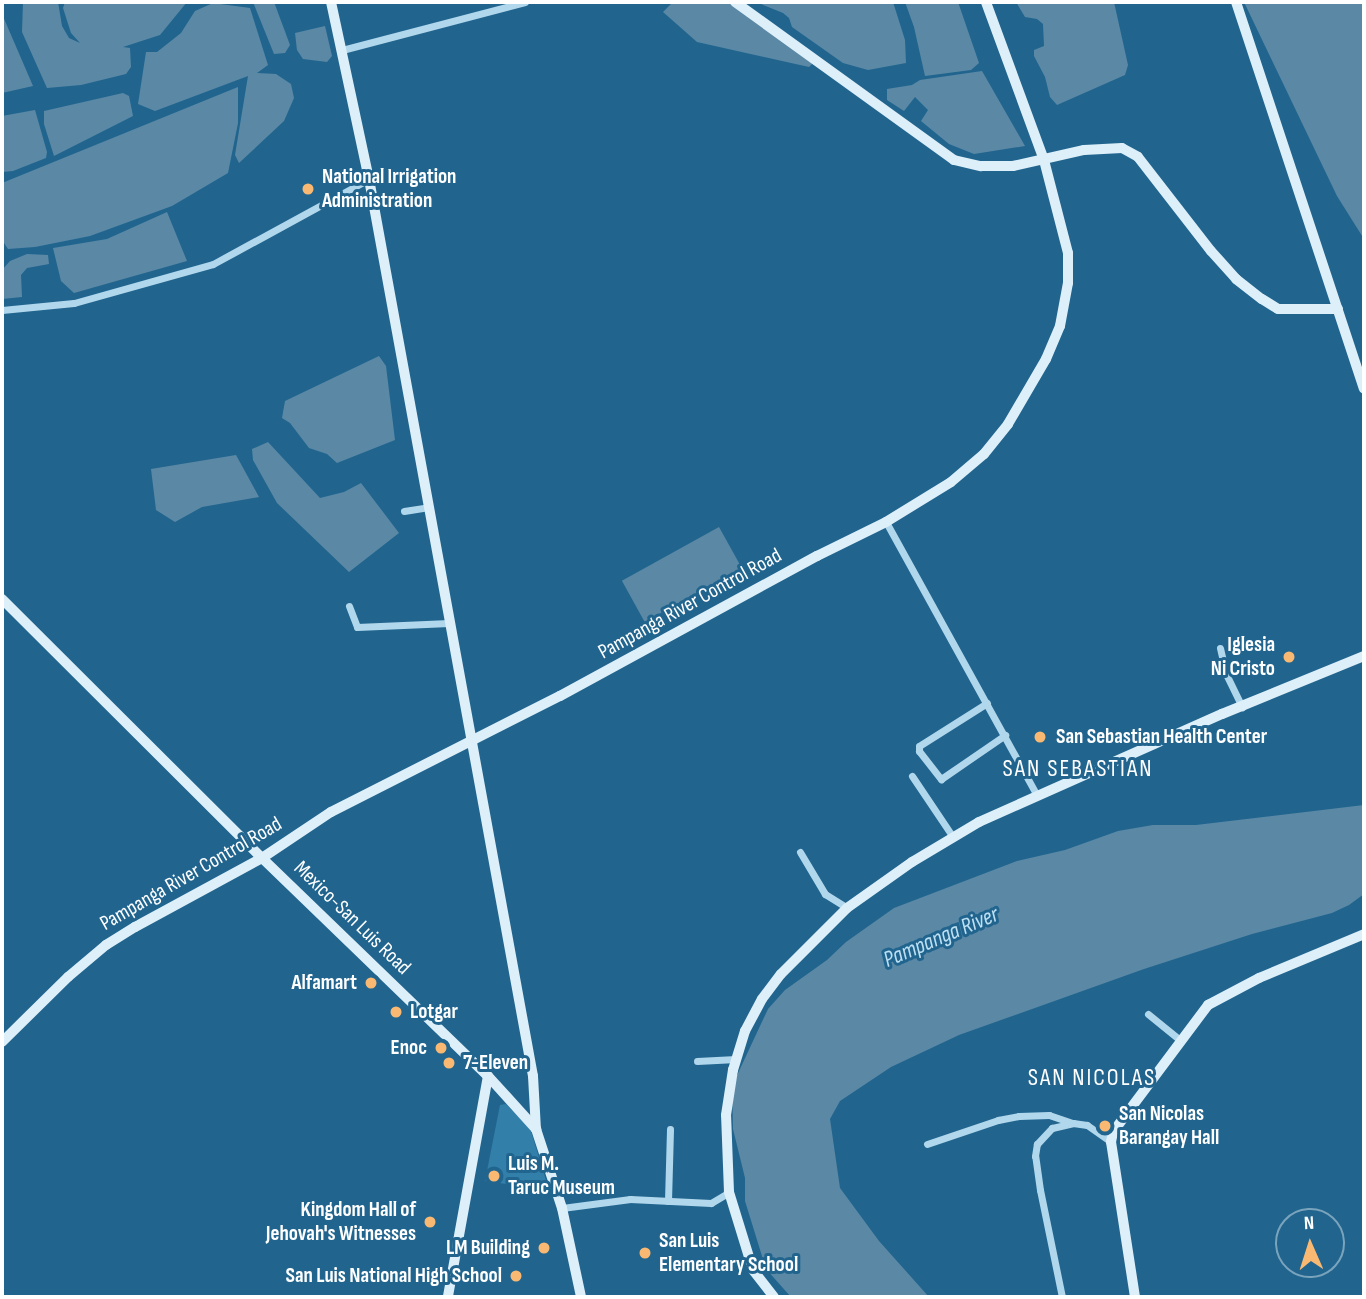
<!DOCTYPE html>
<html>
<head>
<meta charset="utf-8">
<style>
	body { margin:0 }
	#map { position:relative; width:1366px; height:1299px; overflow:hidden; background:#21658f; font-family:"Sofia Sans Condensed",sans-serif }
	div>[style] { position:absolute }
	.green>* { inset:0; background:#327faa }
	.water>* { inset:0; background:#5b89a5; transform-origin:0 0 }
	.street>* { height:7px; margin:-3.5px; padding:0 3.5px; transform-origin:3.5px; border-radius:3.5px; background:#b1d7ec }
	.secondary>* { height:10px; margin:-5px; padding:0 5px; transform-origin:5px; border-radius:5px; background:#ddeff9 }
	.dots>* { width:19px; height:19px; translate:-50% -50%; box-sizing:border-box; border:4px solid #21658f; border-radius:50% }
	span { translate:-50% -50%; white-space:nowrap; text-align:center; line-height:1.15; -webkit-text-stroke:6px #21658f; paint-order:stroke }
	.poi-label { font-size:21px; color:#fff; font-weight:700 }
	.left { translate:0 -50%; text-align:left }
	.right { translate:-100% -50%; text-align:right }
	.street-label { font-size:21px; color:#fff }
	.water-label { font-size:23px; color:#bde0f3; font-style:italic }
	.quarter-label { font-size:24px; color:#fff; letter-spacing:2px }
	.frame { position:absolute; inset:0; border:4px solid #fff; pointer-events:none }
	.north { position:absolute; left:1275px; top:1208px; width:70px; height:70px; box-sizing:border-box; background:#21658f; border:2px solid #7aa3bc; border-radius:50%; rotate:357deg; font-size:19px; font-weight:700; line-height:28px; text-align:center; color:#fff }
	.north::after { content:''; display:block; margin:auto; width:24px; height:32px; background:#f9b973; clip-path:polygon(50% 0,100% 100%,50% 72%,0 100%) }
</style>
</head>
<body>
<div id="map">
	<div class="green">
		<i style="clip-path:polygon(506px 1104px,530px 1128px,549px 1190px,485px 1181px,500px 1105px)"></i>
	</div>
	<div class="water">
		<i style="clip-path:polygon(23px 2px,58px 2px,62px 26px,69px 38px,80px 43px,71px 33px,63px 8px,65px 2px,187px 2px,160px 35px,123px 47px,130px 48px,131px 67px,126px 74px,81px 85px,47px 88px,22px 32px)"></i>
		<i style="clip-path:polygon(253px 2px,274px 2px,290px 45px,285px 53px,274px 54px)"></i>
		<i style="clip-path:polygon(673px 2px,730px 2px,811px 58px,812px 64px,809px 67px,697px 42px,663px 12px)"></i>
		<i style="clip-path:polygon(756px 2px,893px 2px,905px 40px,906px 63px,868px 70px,843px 63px,792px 27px,789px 18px,783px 13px)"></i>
		<i style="clip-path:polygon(905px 2px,958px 2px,979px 63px,971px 70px,925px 76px,914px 27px)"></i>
		<i style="clip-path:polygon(1016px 2px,1114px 2px,1128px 65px,1125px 75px,1057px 105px,1050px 97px,1045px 77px,1034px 56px,1034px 50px,1044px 46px,1043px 24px,1037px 19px,1025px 17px)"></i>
		<i style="clip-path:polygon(1244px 2px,1364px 4px,1364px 239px,1337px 196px)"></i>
		<i style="clip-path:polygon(213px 3px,250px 8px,268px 65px,257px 73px,276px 74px,291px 84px,294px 98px,284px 121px,239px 163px,235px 155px,248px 76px,155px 111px,138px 104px,146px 52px,157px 52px,181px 33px,195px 11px)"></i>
		<i style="clip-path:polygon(2px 14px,33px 86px,2px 93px)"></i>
		<i style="clip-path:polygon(325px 26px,332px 56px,327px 62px,303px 59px,297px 50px,295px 33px)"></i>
		<i style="clip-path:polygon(982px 71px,1025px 146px,974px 154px,949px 144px,921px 121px,928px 110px,915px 97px,904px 111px,887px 100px,887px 89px,912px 85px,920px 80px)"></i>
		<i style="clip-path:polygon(238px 87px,238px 123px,228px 173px,172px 206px,90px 236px,35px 247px,8px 249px,4px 243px,2px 183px)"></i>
		<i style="clip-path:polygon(123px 93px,129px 96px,133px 116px,54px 156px,44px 124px,44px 111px)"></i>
		<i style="clip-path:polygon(35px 110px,47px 152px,46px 158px,13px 171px,2px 172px,2px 116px)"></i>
		<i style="clip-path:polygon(167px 212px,187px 261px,74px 293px,61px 281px,53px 248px,107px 239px)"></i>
		<i style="clip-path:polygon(27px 254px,48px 255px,49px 264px,27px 268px,21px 275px,22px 297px,2px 299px,2px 270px,10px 261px)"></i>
		<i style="clip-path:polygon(379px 356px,386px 366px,395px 440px,337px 463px,327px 454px,309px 448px,290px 423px,282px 418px,285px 401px)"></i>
		<i style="clip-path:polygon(268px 442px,320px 498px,344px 492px,361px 483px,399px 533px,349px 572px,277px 503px,253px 460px,252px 449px)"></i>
		<i style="clip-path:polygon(236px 455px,259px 497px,202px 507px,175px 522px,156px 510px,151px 469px)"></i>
		<i style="left:719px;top:527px;width:47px;height:111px;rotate:61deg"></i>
		<i style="clip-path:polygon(1364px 805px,1364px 894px,1349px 905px,1332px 913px,1252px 934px,1144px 969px,959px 1035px,891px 1067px,840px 1101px,830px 1119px,840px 1188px,879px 1241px,929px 1297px,791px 1297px,766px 1269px,745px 1201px,745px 1178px,733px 1129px,732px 1086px,768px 1009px,785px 990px,827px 960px,846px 942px,894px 908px,1017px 861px,1065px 850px,1118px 831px,1153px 825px,1196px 825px)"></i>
	</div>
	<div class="street">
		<i style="left:342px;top:50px;width:189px;rotate:-14.7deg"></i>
		<i style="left:2px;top:310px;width:72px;rotate:-5.6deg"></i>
		<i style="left:74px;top:303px;width:144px;rotate:-15.7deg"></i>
		<i style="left:213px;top:264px;width:178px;rotate:-28.6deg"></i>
		<i style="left:404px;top:511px;width:25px;rotate:-9deg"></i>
		<i style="left:886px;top:522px;width:312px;rotate:61.1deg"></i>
		<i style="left:349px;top:606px;width:22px;rotate:69deg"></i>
		<i style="left:357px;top:627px;width:92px;rotate:-2.5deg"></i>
		<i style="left:1220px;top:648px;width:27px;rotate:77deg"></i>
		<i style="left:1226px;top:674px;width:37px;rotate:64deg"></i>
		<i style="left:987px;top:703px;width:80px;rotate:147.7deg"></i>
		<i style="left:919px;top:746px;width:5px;rotate:90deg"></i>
		<i style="left:919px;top:751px;width:36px;rotate:52deg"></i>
		<i style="left:941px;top:779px;width:78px;rotate:-34.5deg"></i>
		<i style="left:912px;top:776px;width:73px;rotate:56.1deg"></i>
		<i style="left:800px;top:852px;width:49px;rotate:59.2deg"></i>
		<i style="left:825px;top:894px;width:26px;rotate:32deg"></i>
		<i style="left:1148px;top:1014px;width:40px;rotate:39deg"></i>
		<i style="left:697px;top:1061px;width:39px;rotate:-3deg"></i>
		<i style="left:927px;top:1144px;width:75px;rotate:-18.7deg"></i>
		<i style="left:998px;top:1120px;width:21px;rotate:-11deg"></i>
		<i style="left:1019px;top:1116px;width:30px;rotate:-2deg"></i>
		<i style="left:1049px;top:1115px;width:24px;rotate:19deg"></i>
		<i style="left:668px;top:1201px;width:72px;rotate:-88.4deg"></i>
		<i style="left:562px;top:1208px;width:69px;rotate:-7.5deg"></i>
		<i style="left:630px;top:1199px;width:81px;rotate:2.8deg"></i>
		<i style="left:711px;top:1203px;width:21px;rotate:-31deg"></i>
		<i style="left:1062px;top:1297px;width:109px;rotate:-101.6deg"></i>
		<i style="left:1040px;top:1190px;width:34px;rotate:-98deg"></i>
		<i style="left:1035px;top:1156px;width:12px;rotate:-81deg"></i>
		<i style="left:1037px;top:1144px;width:22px;rotate:-47deg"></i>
		<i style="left:1052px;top:1128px;width:22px;rotate:-13deg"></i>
		<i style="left:1073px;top:1123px;width:14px;rotate:8deg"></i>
		<i style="left:1087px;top:1125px;width:29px;rotate:35deg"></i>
	</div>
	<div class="secondary">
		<i style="left:331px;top:2px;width:181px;rotate:77.9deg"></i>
		<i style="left:369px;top:179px;width:912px;rotate:79.64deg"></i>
		<i style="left:533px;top:1076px;width:53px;rotate:86.8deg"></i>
		<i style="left:536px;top:1129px;width:83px;rotate:71.8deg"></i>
		<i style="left:562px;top:1208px;width:91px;rotate:77.9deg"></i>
		<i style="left:735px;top:2px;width:270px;rotate:35.8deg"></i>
		<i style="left:954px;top:160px;width:28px;rotate:13deg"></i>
		<i style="left:981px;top:166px;width:32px"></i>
		<i style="left:1013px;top:166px;width:73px;rotate:-12.7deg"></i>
		<i style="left:1084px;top:150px;width:38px;rotate:-3deg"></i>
		<i style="left:1122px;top:148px;width:18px;rotate:29deg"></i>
		<i style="left:1138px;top:157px;width:119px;rotate:52.2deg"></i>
		<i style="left:1211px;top:251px;width:38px;rotate:48deg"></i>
		<i style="left:1236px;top:279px;width:33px;rotate:38deg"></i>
		<i style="left:1262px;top:299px;width:19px;rotate:32deg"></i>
		<i style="left:1278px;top:309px;width:60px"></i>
		<i style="left:1236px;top:2px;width:407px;rotate:71.7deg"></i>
		<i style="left:2px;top:599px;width:367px;rotate:44.9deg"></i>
		<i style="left:262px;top:858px;width:314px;rotate:44deg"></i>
		<i style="left:488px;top:1076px;width:225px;rotate:100.3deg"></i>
		<i style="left:2px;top:1042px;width:93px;rotate:-44.6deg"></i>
		<i style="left:68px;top:977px;width:50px;rotate:-40.1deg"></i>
		<i style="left:106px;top:945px;width:34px;rotate:-32deg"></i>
		<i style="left:135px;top:927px;width:145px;rotate:-28.5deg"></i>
		<i style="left:262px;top:858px;width:83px;rotate:-33.7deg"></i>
		<i style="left:331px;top:812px;width:257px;rotate:-26.9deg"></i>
		<i style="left:560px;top:696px;width:293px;rotate:-28.6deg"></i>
		<i style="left:817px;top:556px;width:77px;rotate:-26.2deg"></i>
		<i style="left:886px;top:522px;width:76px;rotate:-31.6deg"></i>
		<i style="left:951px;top:482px;width:43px;rotate:-40.3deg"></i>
		<i style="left:984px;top:454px;width:38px;rotate:-51deg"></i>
		<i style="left:1008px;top:424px;width:75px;rotate:-59.7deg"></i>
		<i style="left:1046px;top:359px;width:36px;rotate:-67deg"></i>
		<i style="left:1060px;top:326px;width:44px;rotate:-79.5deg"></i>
		<i style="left:1068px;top:283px;width:30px;rotate:-90deg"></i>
		<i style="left:1068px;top:253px;width:96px;rotate:-104.5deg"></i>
		<i style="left:1044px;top:160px;width:168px;rotate:-110.2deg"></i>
		<i style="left:488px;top:1076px;width:72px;rotate:47.8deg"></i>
		<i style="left:774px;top:1297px;width:34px;rotate:-128deg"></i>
		<i style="left:753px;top:1270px;width:82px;rotate:-107.1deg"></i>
		<i style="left:729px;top:1192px;width:77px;rotate:-92.2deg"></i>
		<i style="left:726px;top:1115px;width:46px;rotate:-81.2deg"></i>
		<i style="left:733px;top:1070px;width:41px;rotate:-72.9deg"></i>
		<i style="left:745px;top:1031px;width:36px;rotate:-62deg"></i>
		<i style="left:762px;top:999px;width:31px;rotate:-53deg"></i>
		<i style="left:781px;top:974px;width:93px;rotate:-45deg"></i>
		<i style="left:847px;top:908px;width:80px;rotate:-35.3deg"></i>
		<i style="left:912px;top:862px;width:78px;rotate:-30.8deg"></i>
		<i style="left:979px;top:822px;width:266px;rotate:-24deg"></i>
		<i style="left:1222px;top:714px;width:153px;rotate:-22.2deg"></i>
		<i style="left:1135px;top:1297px;width:157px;rotate:-98.8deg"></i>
		<i style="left:1111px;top:1142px;width:10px;rotate:-79deg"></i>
		<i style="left:1113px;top:1132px;width:159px;rotate:-53.2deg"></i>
		<i style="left:1208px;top:1005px;width:58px;rotate:-27.9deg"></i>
		<i style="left:1259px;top:978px;width:114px;rotate:-22.7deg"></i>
	</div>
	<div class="dots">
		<i style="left:308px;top:189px;background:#f9b973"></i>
		<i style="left:1289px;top:657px;background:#f9b973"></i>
		<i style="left:1040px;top:737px;background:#f9b973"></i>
		<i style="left:371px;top:983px;background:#f9b973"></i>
		<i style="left:396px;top:1012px;background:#f9b973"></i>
		<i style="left:441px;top:1048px;background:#f9b973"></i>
		<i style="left:449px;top:1063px;background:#f9b973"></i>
		<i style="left:1105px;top:1126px;background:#f9b973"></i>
		<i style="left:494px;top:1176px;background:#f9b973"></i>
		<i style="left:430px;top:1222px;background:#f9b973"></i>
		<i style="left:544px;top:1248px;background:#f9b973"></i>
		<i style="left:645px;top:1253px;background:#f9b973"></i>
		<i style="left:516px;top:1276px;background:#f9b973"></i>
	</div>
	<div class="poi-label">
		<span class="left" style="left:322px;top:189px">National Irrigation<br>Administration</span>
		<span class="right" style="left:1275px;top:657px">Iglesia<br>Ni Cristo</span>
		<span class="left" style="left:1056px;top:737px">San Sebastian Health Center</span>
		<span class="right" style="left:357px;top:983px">Alfamart</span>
		<span class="left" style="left:410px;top:1012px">Lotgar</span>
		<span class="right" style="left:427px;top:1048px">Enoc</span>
		<span class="left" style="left:463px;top:1063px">7-Eleven</span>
		<span class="left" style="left:1119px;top:1126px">San Nicolas<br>Barangay Hall</span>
		<span class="left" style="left:508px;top:1176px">Luis M.<br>Taruc Museum</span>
		<span class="right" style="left:416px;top:1222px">Kingdom Hall of<br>Jehovah's Witnesses</span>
		<span class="left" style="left:659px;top:1253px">San Luis<br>Elementary School</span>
		<span class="right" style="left:530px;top:1248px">LM Building</span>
		<span class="right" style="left:502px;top:1276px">San Luis National High School</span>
	</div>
	<div class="street-label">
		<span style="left:690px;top:604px;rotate:-29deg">Pampanga River Control Road</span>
		<span style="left:191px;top:874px;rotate:-30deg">Pampanga River Control Road</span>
		<span style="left:352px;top:918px;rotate:44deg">Mexico-San Luis Road</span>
	</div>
	<div class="water-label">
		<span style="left:941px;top:937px;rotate:-23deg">Pampanga River</span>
	</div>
	<div class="quarter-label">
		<span style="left:1078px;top:769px">SAN SEBASTIAN</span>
		<span style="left:1092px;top:1078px">SAN NICOLAS</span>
	</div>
	<div class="frame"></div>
	<div class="north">N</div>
</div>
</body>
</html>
